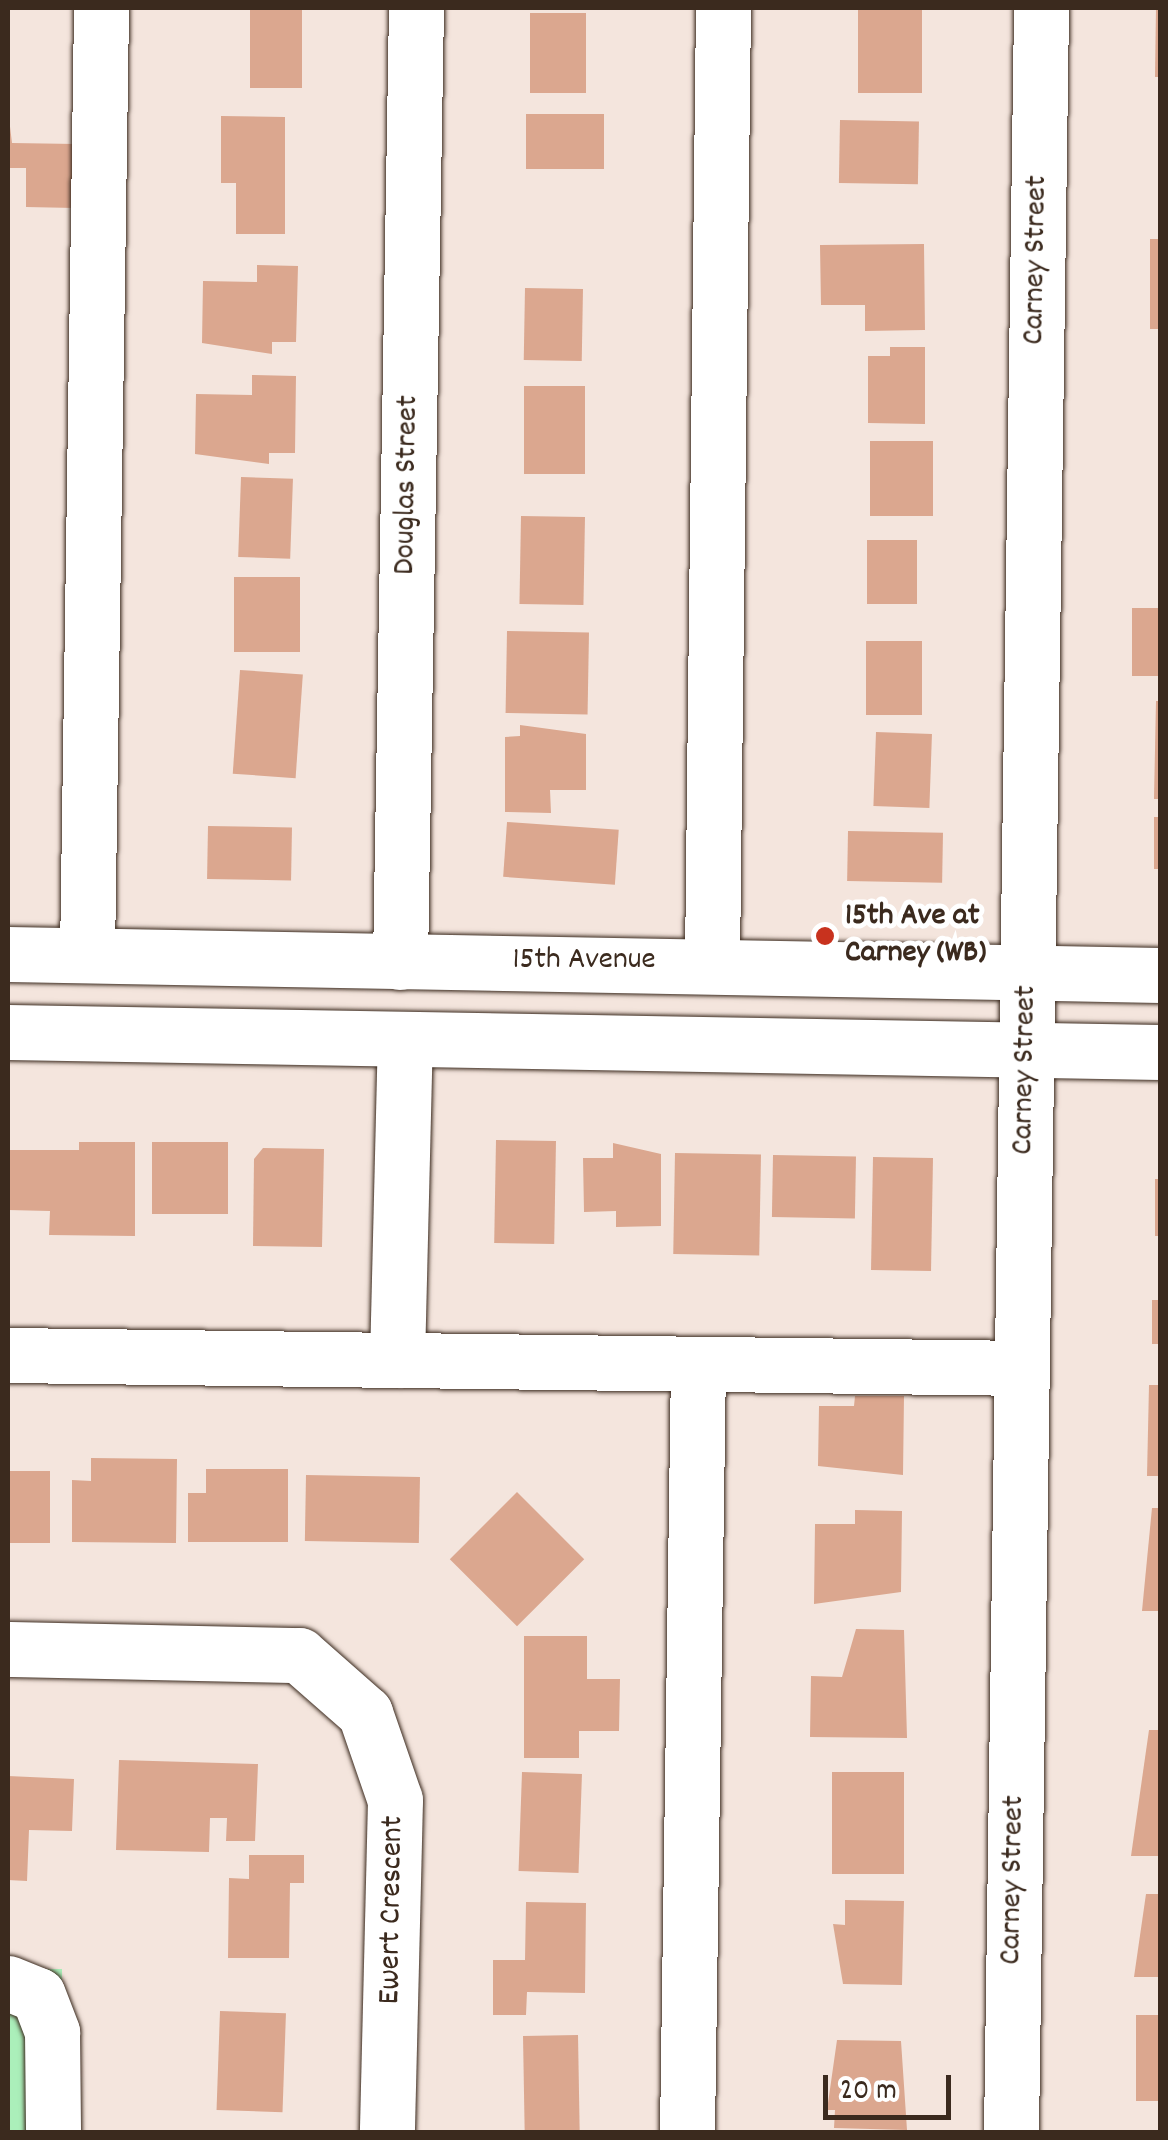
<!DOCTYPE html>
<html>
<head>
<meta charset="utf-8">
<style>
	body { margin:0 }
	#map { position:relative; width:1168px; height:2140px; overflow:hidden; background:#f4e5dd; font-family:Dekko,sans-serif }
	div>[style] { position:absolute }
	.green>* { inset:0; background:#abefba; transform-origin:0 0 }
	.building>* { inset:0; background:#dba78f; transform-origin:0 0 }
	.roads { filter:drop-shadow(0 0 2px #3b2a1e) drop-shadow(0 0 2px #3b2a1e) }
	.minor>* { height:55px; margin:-27.5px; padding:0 27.5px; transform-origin:27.5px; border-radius:27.5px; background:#fff }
	.major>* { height:55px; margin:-27.5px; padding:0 27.5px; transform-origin:27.5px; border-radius:27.5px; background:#fff }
	.dots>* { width:28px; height:28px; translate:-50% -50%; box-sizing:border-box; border:5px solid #fff; border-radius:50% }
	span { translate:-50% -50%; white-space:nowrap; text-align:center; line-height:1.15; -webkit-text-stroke:10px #fff; paint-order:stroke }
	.street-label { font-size:32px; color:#3b2a1e }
	.poi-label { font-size:32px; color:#3b2a1e; font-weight:700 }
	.left { translate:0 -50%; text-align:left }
	.frame { position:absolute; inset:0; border:10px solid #3b2a1e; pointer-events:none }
	.scale { position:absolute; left:823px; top:2075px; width:128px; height:45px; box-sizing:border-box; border:5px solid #3b2a1e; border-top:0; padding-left:12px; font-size:30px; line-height:35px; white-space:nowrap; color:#3b2a1e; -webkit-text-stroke:8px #fff; paint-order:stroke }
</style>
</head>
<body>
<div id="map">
	<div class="green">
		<i style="left:8px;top:1969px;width:54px;height:163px"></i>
	</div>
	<div class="building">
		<i style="left:250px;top:8px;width:52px;height:80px"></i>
		<i style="left:858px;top:8px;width:64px;height:85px"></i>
		<i style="clip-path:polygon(1156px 8px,1160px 8px,1160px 77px,1155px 77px)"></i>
		<i style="left:530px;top:13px;width:56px;height:80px"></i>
		<i style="clip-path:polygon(8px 110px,12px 143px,76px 144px,75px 208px,26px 207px,26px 168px,8px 168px)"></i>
		<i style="left:526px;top:114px;width:78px;height:55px"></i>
		<i style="clip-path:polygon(221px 116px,285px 117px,285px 234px,236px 234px,236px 183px,221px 183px)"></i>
		<i style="left:840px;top:120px;width:79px;height:63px;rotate:1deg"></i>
		<i style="left:1160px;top:239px;width:90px;height:10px;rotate:90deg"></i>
		<i style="clip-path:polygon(924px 244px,925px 330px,865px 331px,865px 305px,821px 305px,820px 245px)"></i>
		<i style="clip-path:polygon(257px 265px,298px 266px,296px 342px,272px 342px,272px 354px,202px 343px,203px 281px,257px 282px)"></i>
		<i style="left:525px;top:288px;width:58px;height:72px;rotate:1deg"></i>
		<i style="clip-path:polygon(890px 347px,925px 347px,925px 424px,868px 423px,868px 356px,890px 356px)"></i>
		<i style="clip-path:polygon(252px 375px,296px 376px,295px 453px,269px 453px,269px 464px,195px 454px,196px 394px,252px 395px)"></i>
		<i style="left:524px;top:386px;width:61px;height:88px"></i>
		<i style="left:870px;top:441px;width:63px;height:75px"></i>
		<i style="left:241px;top:477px;width:52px;height:80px;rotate:2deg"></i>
		<i style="left:521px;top:516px;width:64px;height:88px;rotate:1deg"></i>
		<i style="left:867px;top:540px;width:50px;height:64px"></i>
		<i style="left:234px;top:577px;width:66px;height:75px"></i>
		<i style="left:1132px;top:608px;width:28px;height:68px"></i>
		<i style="left:507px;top:631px;width:82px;height:82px;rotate:1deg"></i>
		<i style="left:866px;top:641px;width:56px;height:74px"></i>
		<i style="left:240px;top:670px;width:63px;height:104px;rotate:4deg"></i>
		<i style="clip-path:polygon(1156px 701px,1160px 701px,1160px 799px,1154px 799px)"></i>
		<i style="clip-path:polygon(520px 725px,586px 734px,586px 790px,550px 790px,551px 813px,505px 812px,505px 737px,520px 736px)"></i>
		<i style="left:876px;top:732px;width:56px;height:74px;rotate:2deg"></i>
		<i style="left:1154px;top:817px;width:6px;height:52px"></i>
		<i style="left:507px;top:822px;width:112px;height:55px;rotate:4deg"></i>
		<i style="left:208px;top:826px;width:84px;height:53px;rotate:1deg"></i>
		<i style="left:848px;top:831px;width:95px;height:50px;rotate:1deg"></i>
		<i style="left:496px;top:1140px;width:60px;height:103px;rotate:1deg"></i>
		<i style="clip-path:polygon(79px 1142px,135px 1142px,135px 1236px,49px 1235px,50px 1211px,8px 1210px,8px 1150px,79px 1150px)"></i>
		<i style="left:152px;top:1142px;width:76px;height:72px"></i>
		<i style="clip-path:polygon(613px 1143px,661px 1154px,661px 1226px,616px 1227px,616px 1211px,584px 1212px,583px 1158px,613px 1158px)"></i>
		<i style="clip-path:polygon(263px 1148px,324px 1149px,322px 1247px,253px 1246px,254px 1159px)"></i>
		<i style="left:675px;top:1153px;width:86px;height:101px;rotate:1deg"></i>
		<i style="left:773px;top:1155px;width:83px;height:62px;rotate:1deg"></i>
		<i style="left:933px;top:1158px;width:113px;height:60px;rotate:91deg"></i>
		<i style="left:1155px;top:1179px;width:5px;height:57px"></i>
		<i style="left:1152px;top:1300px;width:8px;height:44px"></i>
		<i style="clip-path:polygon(1149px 1385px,1160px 1385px,1160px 1476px,1147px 1476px)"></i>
		<i style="clip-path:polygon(855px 1396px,904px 1396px,903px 1475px,818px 1466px,819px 1406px,854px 1406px)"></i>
		<i style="clip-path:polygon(91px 1458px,177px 1459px,176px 1543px,72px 1542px,72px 1480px,91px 1481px)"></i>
		<i style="clip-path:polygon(206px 1469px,288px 1469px,288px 1542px,188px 1542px,188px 1493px,206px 1493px)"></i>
		<i style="left:8px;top:1471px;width:42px;height:72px"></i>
		<i style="left:306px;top:1475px;width:114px;height:66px;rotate:1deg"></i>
		<i style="left:517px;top:1492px;width:95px;height:95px;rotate:45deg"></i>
		<i style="clip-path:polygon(1152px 1508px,1160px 1508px,1160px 1611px,1142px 1611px)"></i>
		<i style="clip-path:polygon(855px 1510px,902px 1511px,901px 1592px,814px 1604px,815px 1524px,855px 1524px)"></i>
		<i style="clip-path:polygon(856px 1629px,904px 1630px,907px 1738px,810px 1737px,811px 1676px,842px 1677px)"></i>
		<i style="clip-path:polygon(524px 1636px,587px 1636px,587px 1679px,620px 1679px,619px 1731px,579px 1731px,579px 1758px,524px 1758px)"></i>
		<i style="clip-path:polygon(1149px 1730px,1160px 1730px,1160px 1856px,1131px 1856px)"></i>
		<i style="clip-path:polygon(119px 1760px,258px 1764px,255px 1841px,226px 1841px,227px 1818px,210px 1818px,209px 1852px,116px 1850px)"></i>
		<i style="left:522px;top:1772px;width:60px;height:99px;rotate:2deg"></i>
		<i style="left:832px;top:1772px;width:72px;height:102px"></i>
		<i style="clip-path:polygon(8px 1776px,74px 1779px,72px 1831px,29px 1830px,27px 1881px,8px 1880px)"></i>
		<i style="clip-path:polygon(249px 1855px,304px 1855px,304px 1883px,290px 1883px,289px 1958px,228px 1958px,229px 1878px,249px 1879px)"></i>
		<i style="clip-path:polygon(1146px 1894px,1160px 1894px,1160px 1977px,1134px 1977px)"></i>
		<i style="clip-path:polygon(845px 1900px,904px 1901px,902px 1985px,843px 1984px,833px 1924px,845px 1925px)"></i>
		<i style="clip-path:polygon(526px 1902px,586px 1903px,585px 1993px,527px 1992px,526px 2015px,493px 2015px,493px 1960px,525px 1960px)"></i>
		<i style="left:220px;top:2011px;width:66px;height:99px;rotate:2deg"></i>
		<i style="left:1136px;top:2015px;width:24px;height:86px"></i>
		<i style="left:578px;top:2035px;width:97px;height:55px;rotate:89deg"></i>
		<i style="clip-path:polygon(837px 2040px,901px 2041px,907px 2130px,834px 2128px,835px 2110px,827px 2110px)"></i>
	</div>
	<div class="roads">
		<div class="minor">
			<i style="left:87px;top:955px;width:947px;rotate:-89.15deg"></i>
			<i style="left:712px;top:961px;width:953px;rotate:-89.34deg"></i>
			<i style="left:400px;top:962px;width:954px;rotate:-89.04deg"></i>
			<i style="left:8px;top:1355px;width:1014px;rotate:0.73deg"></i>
			<i style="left:397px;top:1360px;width:321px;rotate:-88.6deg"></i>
			<i style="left:8px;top:1649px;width:291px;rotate:1.2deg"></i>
			<i style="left:299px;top:1655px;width:88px;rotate:41.3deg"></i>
			<i style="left:365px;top:1713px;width:92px;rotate:71deg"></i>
			<i style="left:395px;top:1800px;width:332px;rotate:91.4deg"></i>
			<i style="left:8px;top:1983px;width:32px;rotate:22deg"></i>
			<i style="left:38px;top:1995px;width:40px;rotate:69deg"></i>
			<i style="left:52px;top:2032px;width:100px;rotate:89.4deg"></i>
			<i style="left:687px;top:2132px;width:767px;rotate:-89.18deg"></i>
			<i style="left:1011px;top:2132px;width:2124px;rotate:-89.19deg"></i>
		</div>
		<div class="major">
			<i style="left:8px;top:954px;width:1152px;rotate:1.04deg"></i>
			<i style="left:8px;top:1032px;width:1152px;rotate:0.99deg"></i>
		</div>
	</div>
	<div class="dots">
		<i style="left:825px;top:936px;background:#c8321e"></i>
	</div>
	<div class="street-label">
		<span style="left:1037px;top:260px;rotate:-89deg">Carney Street</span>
		<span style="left:408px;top:485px;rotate:-89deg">Douglas Street</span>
		<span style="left:584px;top:961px">15th Avenue</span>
		<span style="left:1026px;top:1070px;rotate:-89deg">Carney Street</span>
		<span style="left:1014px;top:1880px;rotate:-89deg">Carney Street</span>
		<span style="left:393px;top:1910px;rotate:-89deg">Ewert Crescent</span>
	</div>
	<div class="poi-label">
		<span class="left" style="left:845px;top:936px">15th Ave at<br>Carney (WB)</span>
	</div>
	<div class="frame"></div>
	<div class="scale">20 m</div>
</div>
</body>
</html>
